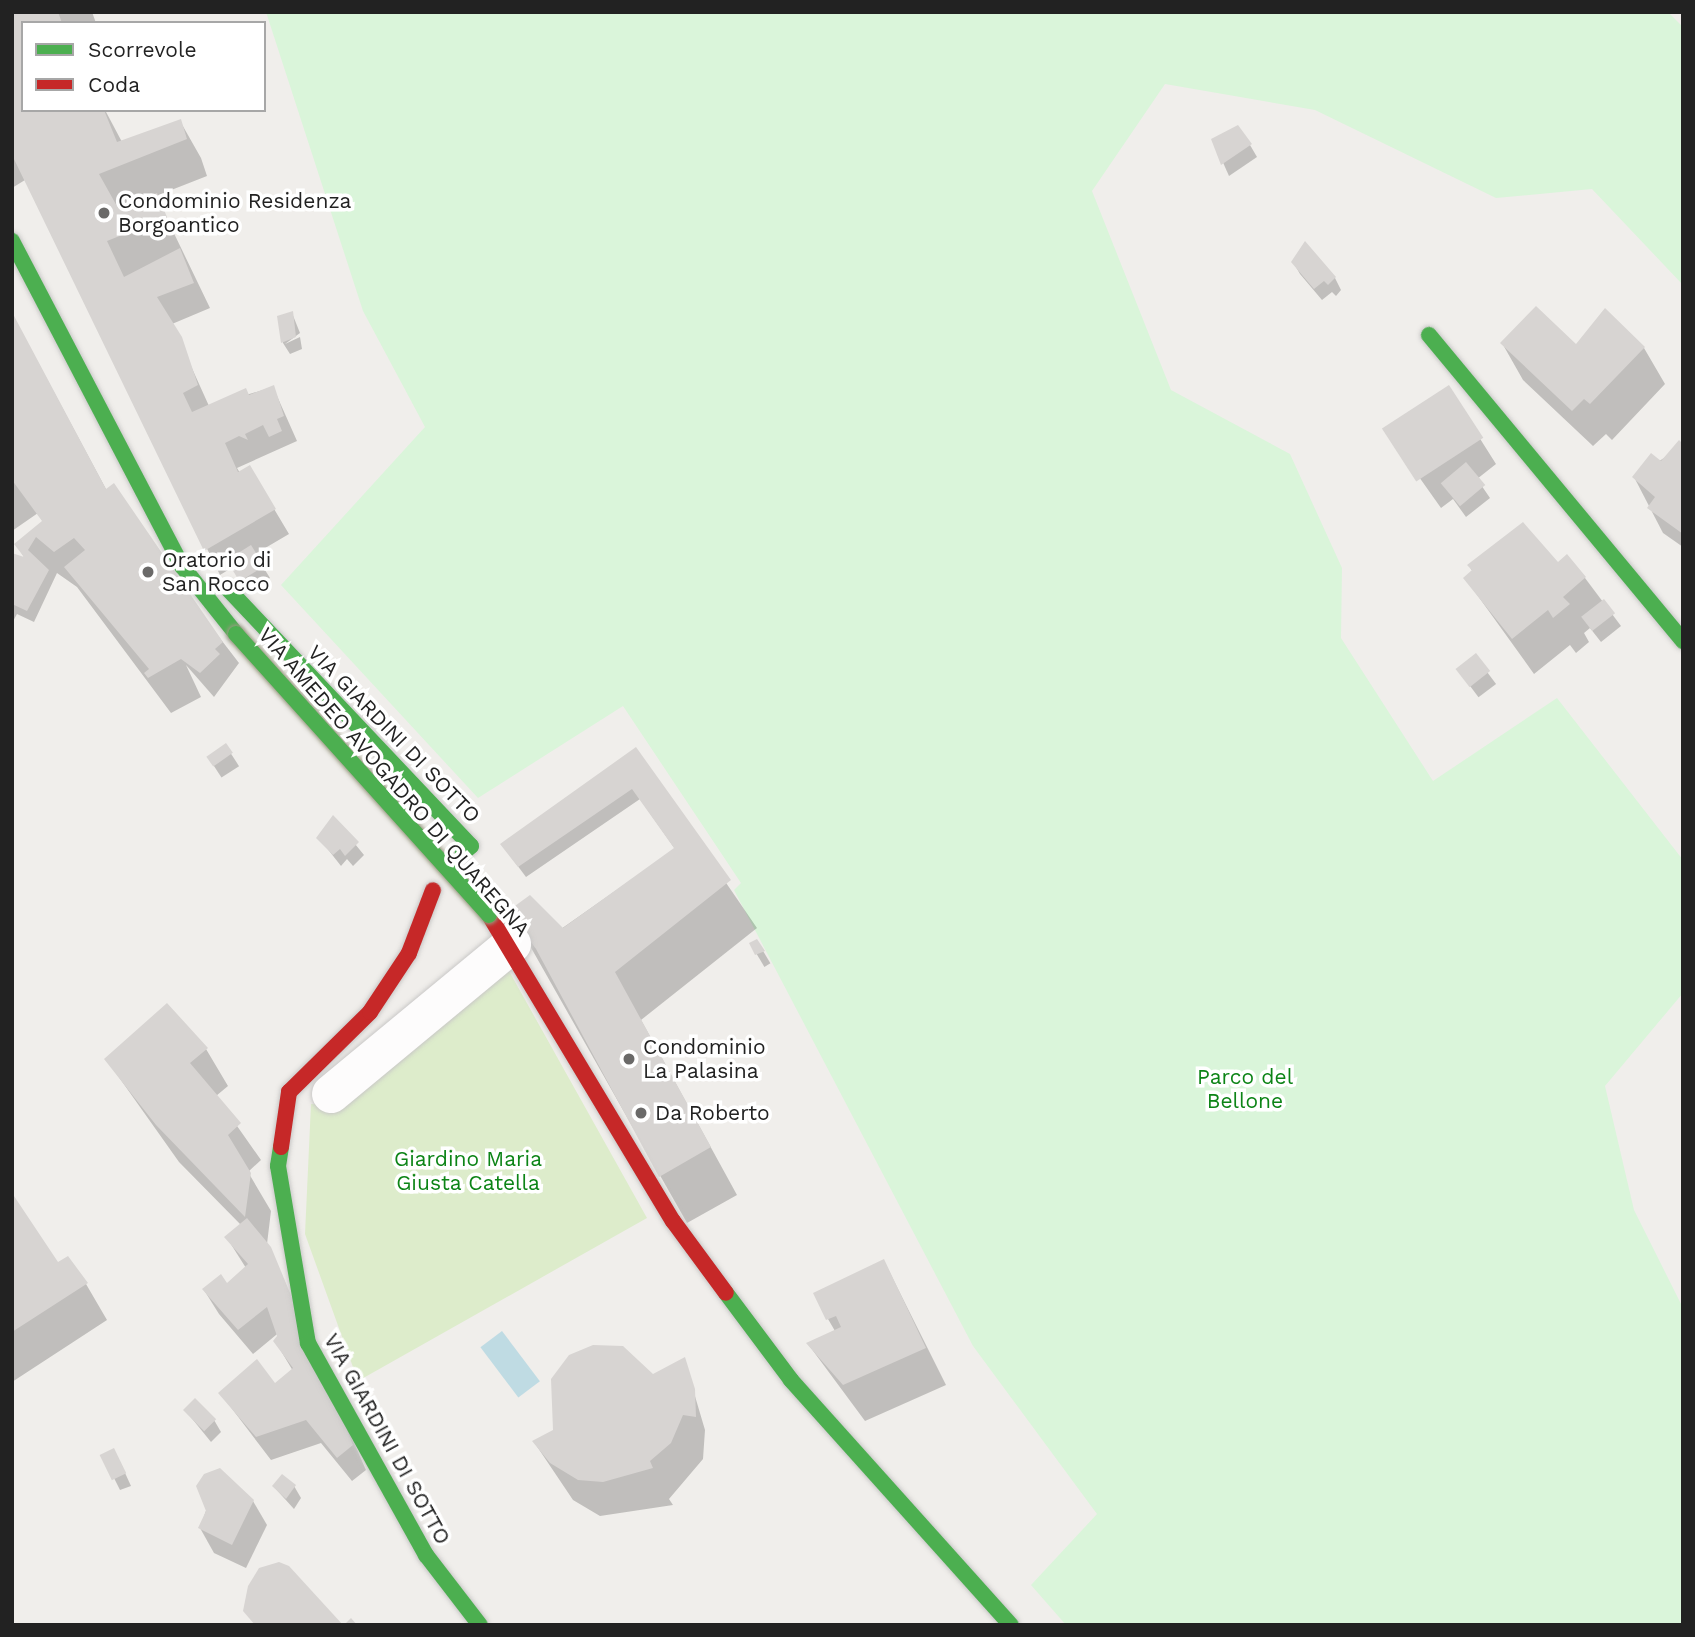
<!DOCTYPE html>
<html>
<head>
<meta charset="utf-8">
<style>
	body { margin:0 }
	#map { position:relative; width:1695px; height:1637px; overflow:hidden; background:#f0eeeb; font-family:"Work Sans",sans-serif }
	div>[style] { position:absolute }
	.grass>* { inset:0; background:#ddeccb }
	.park>* { inset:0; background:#daf5da }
	.water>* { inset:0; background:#bfdbe3; transform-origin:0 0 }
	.shadow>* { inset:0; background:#0003; transform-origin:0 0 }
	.building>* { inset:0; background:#d7d4d2; transform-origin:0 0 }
	.roads { filter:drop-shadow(0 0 2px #c9c8c7) drop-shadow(0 0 2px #c9c8c7) }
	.street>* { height:38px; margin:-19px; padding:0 19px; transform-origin:19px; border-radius:19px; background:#fdfcfc }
	.fast>* { height:16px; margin:-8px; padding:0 8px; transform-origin:8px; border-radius:8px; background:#4caf50 }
	.jam>* { height:16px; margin:-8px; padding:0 8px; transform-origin:8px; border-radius:8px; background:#c62828 }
	.bridges { filter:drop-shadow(0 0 2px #999a82) drop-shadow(0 0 2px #999a82) }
	.fast-bridge>* { height:16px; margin:-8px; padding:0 8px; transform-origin:8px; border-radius:8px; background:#4caf50 }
	.dots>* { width:19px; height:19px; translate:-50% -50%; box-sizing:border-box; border:4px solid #fff; border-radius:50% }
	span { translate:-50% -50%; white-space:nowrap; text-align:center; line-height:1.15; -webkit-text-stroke:7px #fff; paint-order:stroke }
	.poi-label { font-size:21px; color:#222 }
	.left { translate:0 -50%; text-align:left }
	.street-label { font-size:21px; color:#222 }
	.park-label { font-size:21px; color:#0c8416 }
	.frame { position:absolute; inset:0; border:14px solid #222; pointer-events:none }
	.legend { position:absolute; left:21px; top:21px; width:245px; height:91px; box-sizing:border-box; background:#fff; border:2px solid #a7a7a7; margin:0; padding:9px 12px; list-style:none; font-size:21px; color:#222 }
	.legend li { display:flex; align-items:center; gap:14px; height:35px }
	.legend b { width:35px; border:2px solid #a7a7a7 }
</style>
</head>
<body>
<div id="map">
	<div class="grass">
		<i style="clip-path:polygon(509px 971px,647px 1218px,358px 1381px,305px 1234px,311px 1104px,347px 1103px)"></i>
	</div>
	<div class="park">
		<i style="clip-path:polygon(266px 12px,1668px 12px,1683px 27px,1683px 285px,1592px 189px,1496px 198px,1315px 110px,1165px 84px,1092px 191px,1171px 390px,1290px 454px,1342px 568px,1341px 638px,1433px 781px,1557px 698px,1683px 860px,1683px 993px,1605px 1086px,1634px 1210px,1683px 1308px,1683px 1625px,1066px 1625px,1031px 1585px,1097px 1514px,973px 1346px,734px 890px,741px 883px,623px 706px,478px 798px,281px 585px,425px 427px,363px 311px)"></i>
	</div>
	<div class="water">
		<i style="left:502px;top:1331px;width:63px;height:27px;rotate:53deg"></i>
	</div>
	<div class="shadow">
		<i style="clip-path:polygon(12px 12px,92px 12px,96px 23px,23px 23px,23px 110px,105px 110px,122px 142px,180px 121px,201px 158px,207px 176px,156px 196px,210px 308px,172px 324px,209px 406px,273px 387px,297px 441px,237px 468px,240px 473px,249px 467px,289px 534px,255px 554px,270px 578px,249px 590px,233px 567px,220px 575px,25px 180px,12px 188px)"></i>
		<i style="clip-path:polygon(1213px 140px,1250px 145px,1257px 157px,1229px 176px)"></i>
		<i style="clip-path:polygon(1305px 244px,1335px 278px,1341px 290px,1336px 296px,1332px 292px,1322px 300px,1300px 274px,1293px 262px)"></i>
		<i style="clip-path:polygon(292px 313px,300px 333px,285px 344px,300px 337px,302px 349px,290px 354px,283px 343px,279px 317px)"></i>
		<i style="clip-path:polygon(12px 314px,107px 491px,239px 663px,214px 697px,186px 665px,201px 697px,171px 713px,77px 587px,57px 573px,34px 622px,17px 614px,12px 623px,12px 555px,25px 559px,17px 545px,43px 522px,38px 513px,12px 531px)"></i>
		<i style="clip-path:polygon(1502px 343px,1644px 348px,1665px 384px,1612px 440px,1606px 434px,1593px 446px,1523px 380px)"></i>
		<i style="clip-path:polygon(1448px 388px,1496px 464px,1477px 479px,1490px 498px,1466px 517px,1453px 499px,1441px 508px,1390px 436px)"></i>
		<i style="clip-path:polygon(1683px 446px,1683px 547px,1663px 533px,1634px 477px)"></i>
		<i style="clip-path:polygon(1557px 564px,1585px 578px,1621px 626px,1601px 642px,1590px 628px,1584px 633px,1589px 642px,1576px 653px,1570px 645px,1534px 674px,1465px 578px,1473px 572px,1469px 566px)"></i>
		<i style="left:1475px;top:656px;width:35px;height:22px;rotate:53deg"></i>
		<i style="left:226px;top:746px;width:24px;height:21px;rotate:57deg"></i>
		<i style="clip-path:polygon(635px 750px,757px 928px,641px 1020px,737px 1195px,687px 1223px,517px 923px,561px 929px,675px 849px,640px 799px,526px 877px,502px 845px)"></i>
		<i style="clip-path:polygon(333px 817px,364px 855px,353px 866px,347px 859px,341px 866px,319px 838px)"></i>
		<i style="left:757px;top:941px;width:26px;height:7px;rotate:59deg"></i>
		<i style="clip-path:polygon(167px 1005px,206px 1049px,228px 1086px,216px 1096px,261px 1160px,248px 1172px,271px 1211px,267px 1244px,366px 1470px,352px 1481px,321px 1443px,271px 1460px,220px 1393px,275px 1385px,293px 1371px,275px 1341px,282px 1330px,253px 1354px,219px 1314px,204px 1290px,226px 1285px,246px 1268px,227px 1238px,241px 1225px,179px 1162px,106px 1059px)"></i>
		<i style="clip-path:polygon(12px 1196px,58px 1265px,86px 1284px,107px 1320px,12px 1382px)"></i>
		<i style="clip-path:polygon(884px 1261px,946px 1385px,865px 1421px,808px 1344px,835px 1331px,828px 1319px)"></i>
		<i style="clip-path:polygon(684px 1359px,705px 1430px,703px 1459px,669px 1499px,673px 1505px,600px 1516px,573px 1500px,534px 1442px)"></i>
		<i style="clip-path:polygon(185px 1410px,214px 1420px,221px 1432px,211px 1442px)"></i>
		<i style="clip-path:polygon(103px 1456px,120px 1462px,131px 1486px,120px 1490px)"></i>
		<i style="clip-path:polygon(220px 1470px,253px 1501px,267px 1525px,246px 1568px,214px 1553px,200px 1528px)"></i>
		<i style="clip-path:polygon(294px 1486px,301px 1498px,294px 1509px,274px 1487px)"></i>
	</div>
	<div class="building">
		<i style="clip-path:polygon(12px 12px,58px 12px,62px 23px,23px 23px,23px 110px,104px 110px,117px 142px,181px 119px,187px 139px,99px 174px,118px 208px,157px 193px,167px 217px,107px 241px,124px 277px,180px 248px,194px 283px,157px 297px,182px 337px,198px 385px,183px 393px,192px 412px,246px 388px,249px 395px,274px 385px,284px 416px,277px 419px,282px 431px,269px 437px,263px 425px,245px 434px,248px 440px,239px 436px,225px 443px,238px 472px,250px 465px,276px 509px,204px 551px,12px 155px)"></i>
		<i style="clip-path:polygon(1238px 125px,1252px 144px,1221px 165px,1211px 139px)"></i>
		<i style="clip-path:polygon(1305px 241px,1336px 277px,1328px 285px,1324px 281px,1314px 289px,1291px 262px)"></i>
		<i style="clip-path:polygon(1536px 306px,1576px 344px,1605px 308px,1645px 347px,1590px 404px,1584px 399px,1572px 411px,1500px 343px)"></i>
		<i style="clip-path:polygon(293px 311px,296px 337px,281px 343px,277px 316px)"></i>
		<i style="clip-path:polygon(12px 312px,106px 489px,114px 483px,223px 642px,215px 649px,220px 654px,200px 673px,181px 659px,148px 678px,144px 673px,149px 669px,64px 567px,85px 550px,74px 538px,54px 552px,36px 537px,28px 550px,49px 570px,27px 611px,12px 604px,12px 553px,24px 557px,14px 544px,42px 521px,12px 480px)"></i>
		<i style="left:1449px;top:385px;width:63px;height:80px;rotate:57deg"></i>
		<i style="clip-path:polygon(1679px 440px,1683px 444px,1683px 534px,1647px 508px,1655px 497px,1632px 477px,1651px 453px,1661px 461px)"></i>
		<i style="left:1466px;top:462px;width:30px;height:33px;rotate:50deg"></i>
		<i style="clip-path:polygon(1523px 522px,1558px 562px,1567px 554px,1586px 577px,1563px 597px,1570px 604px,1553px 618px,1548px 610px,1512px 639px,1463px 578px,1472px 570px,1467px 565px)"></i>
		<i style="left:251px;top:545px;width:25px;height:29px;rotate:58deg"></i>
		<i style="left:1604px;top:599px;width:18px;height:29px;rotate:52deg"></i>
		<i style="left:1476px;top:653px;width:23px;height:26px;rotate:52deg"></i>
		<i style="left:226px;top:743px;width:12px;height:24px;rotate:55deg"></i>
		<i style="clip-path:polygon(636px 747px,731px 880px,615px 972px,711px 1147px,659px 1177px,536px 949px,508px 911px,530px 895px,563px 928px,674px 848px,632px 789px,518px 867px,500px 844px)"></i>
		<i style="clip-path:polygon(333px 815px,359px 842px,345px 856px,340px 849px,333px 855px,316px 838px)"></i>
		<i style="clip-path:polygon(757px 939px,765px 951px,755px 955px,749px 943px)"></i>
		<i style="clip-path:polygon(167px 1003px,208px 1048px,190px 1063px,241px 1123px,228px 1135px,251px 1173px,245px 1217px,156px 1125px,104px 1059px)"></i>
		<i style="clip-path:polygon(12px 1193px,58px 1262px,68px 1256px,88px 1283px,12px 1332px)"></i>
		<i style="clip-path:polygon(247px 1218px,271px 1247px,353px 1445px,337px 1458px,306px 1420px,256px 1437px,218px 1393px,257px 1359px,275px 1383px,293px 1368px,273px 1341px,277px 1336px,267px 1307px,238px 1330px,202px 1289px,221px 1274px,227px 1283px,248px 1264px,224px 1237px)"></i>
		<i style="clip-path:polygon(884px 1259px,926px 1348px,843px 1385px,806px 1343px,841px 1327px,836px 1316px,826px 1320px,813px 1293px)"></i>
		<i style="clip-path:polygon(593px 1345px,623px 1346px,653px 1374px,685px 1357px,695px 1389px,696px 1417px,683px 1415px,671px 1443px,650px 1461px,653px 1468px,603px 1482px,578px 1480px,550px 1463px,532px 1441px,553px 1430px,551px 1379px,569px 1355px)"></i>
		<i style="left:195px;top:1398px;width:30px;height:17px;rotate:45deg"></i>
		<i style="left:114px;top:1448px;width:28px;height:16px;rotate:64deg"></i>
		<i style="clip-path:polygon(220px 1468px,254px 1500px,232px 1545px,198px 1528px,206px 1511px,196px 1486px,204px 1474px)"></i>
		<i style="clip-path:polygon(282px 1474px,296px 1485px,286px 1499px,272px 1486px)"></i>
		<i style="clip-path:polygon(279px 1562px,289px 1566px,343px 1625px,255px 1625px,243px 1611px,248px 1586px,259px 1568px)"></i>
		<i style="clip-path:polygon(351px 1618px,357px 1625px,344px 1625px)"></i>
	</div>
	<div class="roads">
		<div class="street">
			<i style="left:331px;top:1094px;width:235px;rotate:-39.6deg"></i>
		</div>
		<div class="fast">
			<i style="left:12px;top:241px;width:367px;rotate:62.4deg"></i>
			<i style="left:182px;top:566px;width:87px;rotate:51.5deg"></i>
			<i style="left:1429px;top:335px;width:398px;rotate:50.3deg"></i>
			<i style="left:227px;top:588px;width:355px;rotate:46.6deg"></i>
			<i style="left:471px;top:846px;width:11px;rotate:139deg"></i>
			<i style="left:281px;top:1147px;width:19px;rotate:99deg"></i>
			<i style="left:278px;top:1166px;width:180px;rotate:80.4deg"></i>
			<i style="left:308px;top:1343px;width:243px;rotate:60.9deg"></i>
			<i style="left:426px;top:1555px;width:88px;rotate:52.4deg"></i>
			<i style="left:726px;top:1293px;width:109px;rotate:53.2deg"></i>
			<i style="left:791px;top:1380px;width:329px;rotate:48.1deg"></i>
		</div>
		<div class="jam">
			<i style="left:489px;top:915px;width:357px;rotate:59deg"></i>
			<i style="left:673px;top:1221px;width:89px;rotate:53.6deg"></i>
			<i style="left:281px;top:1147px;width:56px;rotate:-81.7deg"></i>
			<i style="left:289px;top:1092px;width:114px;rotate:-44.6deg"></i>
			<i style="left:370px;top:1012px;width:71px;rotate:-56.5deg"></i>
			<i style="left:409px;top:953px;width:67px;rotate:-69.1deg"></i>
		</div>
	</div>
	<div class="bridges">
		<div class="fast-bridge">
			<i style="left:236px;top:634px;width:378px;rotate:48deg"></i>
		</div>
	</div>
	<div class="dots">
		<i style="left:104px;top:213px;background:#6a6968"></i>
		<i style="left:148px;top:572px;background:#6a6968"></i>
		<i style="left:629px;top:1059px;background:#6a6968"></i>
		<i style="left:641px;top:1113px;background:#6a6968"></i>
	</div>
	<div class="poi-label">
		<span class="left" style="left:118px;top:213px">Condominio Residenza<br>Borgoantico</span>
		<span class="left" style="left:162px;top:572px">Oratorio di<br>San Rocco</span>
		<span class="left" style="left:643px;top:1059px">Condominio<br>La Palasina</span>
		<span class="left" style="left:655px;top:1113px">Da Roberto</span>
	</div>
	<div class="street-label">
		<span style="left:394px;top:734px;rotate:46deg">VIA GIARDINI DI SOTTO</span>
		<span style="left:394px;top:782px;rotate:49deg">VIA AMEDEO AVOGADRO DI QUAREGNA</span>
		<span style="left:387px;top:1439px;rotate:61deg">VIA GIARDINI DI SOTTO</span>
	</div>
	<div class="park-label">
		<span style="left:1245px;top:1089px">Parco del<br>Bellone</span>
		<span style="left:468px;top:1171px">Giardino Maria<br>Giusta Catella</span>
	</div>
	<div class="frame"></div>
	<ul class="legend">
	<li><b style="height:9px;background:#4caf50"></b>Scorrevole</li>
	<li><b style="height:9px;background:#c62828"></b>Coda</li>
	</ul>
</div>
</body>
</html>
